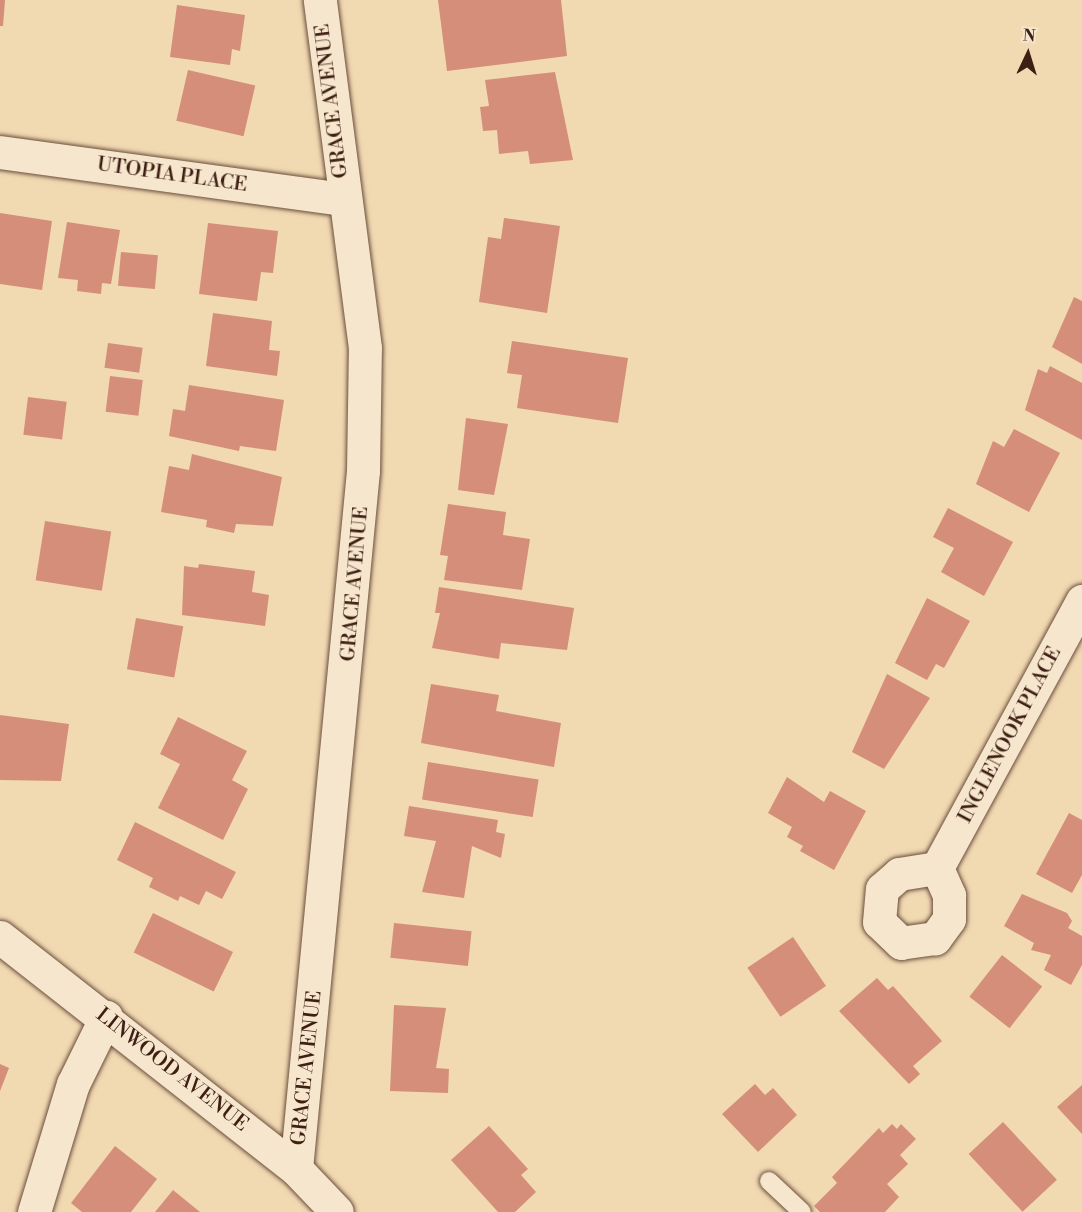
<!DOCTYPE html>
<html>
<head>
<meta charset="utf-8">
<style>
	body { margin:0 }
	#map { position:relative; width:1082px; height:1212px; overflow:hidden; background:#f1d9b2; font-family:"Libre Bodoni",serif }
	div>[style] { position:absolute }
	.building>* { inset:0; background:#d58e79; transform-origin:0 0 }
	.roads { filter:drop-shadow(0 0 2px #6b4e3c) drop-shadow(0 0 2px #6b4e3c) }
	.lane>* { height:18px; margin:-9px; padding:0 9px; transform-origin:9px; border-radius:9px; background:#f6e6cd }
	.street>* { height:33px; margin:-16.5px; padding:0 16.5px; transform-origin:16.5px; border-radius:16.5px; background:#f6e6cd }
	.secondary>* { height:33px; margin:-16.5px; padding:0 16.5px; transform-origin:16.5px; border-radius:16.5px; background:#f6e6cd }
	span { translate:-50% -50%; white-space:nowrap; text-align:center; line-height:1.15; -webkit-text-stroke:4.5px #f6e6cd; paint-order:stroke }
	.street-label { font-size:20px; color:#3e1f14 }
	.north { position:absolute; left:998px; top:24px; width:60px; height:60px; -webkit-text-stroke:4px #f6e6cd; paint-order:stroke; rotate:4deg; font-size:16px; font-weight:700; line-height:24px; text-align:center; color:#3e1f14 }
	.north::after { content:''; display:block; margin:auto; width:21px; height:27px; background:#3e1f14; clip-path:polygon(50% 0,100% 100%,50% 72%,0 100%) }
</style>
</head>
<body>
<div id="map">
	<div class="building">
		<i style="clip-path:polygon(0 0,5px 0,3px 26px,0 26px)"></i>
		<i style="clip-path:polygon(438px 0,561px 0,567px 56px,447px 71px)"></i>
		<i style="clip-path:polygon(177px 5px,245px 15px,240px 51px,232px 49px,230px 65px,170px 57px)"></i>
		<i style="left:188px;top:70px;width:69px;height:52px;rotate:13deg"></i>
		<i style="clip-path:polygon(555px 72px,573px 160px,530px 164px,528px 151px,499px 154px,497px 130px,483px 131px,480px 107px,489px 106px,485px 80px)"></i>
		<i style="clip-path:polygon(0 213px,52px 221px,42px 290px,0 284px)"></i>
		<i style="clip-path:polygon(504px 218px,560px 226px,547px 313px,479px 302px,488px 237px,501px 239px)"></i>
		<i style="clip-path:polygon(67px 222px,120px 230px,111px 284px,102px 283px,101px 294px,77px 291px,78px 280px,58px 278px)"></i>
		<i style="clip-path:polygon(208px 223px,278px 231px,273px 273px,261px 272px,257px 301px,199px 294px)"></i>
		<i style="left:121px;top:252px;width:37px;height:34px;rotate:5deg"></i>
		<i style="clip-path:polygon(1074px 297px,1082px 301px,1082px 364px,1052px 347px)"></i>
		<i style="clip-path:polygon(213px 313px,272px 321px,269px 350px,280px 351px,277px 376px,206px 366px)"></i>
		<i style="clip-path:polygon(512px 341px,628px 358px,618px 423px,517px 408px,522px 375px,507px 373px)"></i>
		<i style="left:108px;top:343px;width:35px;height:25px;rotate:8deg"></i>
		<i style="clip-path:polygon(1050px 366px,1082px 383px,1082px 440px,1025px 410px,1038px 369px,1047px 373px)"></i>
		<i style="left:110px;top:376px;width:33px;height:36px;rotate:7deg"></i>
		<i style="clip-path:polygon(189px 385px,284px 400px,276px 451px,240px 446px,239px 451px,169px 436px,173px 409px,185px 411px)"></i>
		<i style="left:28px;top:397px;width:39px;height:38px;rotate:7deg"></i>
		<i style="clip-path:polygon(466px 418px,508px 424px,494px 495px,458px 490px)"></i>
		<i style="clip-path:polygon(1014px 429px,1060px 453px,1029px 512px,976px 484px,993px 441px,1004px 447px)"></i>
		<i style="clip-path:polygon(192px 454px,282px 477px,273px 526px,236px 524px,234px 533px,206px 527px,207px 520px,161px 512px,169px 466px,189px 470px)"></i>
		<i style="clip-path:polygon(448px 504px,506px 512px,503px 535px,530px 539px,522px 590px,444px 580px,448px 556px,440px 555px)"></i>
		<i style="clip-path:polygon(948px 508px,1013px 542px,984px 596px,941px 572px,954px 548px,933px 537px)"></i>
		<i style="left:45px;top:521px;width:67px;height:60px;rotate:9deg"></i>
		<i style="clip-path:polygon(199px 564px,255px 571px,252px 592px,269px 595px,265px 626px,182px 615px,184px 566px,198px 568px)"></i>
		<i style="clip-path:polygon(439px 587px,574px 608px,567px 650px,501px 643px,499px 659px,432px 648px,440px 613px,435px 613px)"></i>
		<i style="clip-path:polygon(927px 598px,970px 621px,944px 668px,936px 664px,927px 680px,895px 663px)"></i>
		<i style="left:136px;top:618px;width:48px;height:52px;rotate:10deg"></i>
		<i style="clip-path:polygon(887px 674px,930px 698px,884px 769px,852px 752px)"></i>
		<i style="clip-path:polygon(431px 684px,499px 695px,496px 711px,561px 723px,554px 767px,421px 743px)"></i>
		<i style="clip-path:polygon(0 715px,69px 724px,61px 781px,0 780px)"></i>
		<i style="clip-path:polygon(178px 717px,247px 751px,232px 780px,248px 789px,223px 840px,158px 808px,180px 764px,160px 754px)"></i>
		<i style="left:428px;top:762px;width:112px;height:38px;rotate:9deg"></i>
		<i style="clip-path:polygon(787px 777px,824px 802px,830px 791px,866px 811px,834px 870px,800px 851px,803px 846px,787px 837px,792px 827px,768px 813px)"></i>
		<i style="clip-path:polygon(409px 806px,498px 820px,496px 832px,505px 834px,501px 858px,472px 846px,464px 898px,422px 892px,436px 841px,404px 836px)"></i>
		<i style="clip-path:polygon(1069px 813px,1082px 820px,1082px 875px,1072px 893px,1036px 874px)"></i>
		<i style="clip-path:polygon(135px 822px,236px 872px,222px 899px,206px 891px,199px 905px,180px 896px,178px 901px,149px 887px,153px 878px,117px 860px)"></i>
		<i style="clip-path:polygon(1022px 894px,1067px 913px,1072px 921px,1068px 928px,1082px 936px,1082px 965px,1071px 985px,1044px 970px,1051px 955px,1031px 950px,1034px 943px,1004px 926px)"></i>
		<i style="left:153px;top:913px;width:89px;height:44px;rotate:26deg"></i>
		<i style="left:394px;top:923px;width:78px;height:35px;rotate:6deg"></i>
		<i style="left:793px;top:937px;width:59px;height:55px;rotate:56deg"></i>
		<i style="left:1002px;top:955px;width:51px;height:53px;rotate:38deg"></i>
		<i style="clip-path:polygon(877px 978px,888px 990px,893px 986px,942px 1041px,913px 1066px,920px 1074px,909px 1084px,839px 1011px)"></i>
		<i style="clip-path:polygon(394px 1005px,446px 1008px,436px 1068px,449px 1069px,448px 1093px,390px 1091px)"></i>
		<i style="clip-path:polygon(0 1064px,9px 1068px,0 1091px)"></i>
		<i style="clip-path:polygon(755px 1084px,765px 1095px,773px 1088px,797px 1115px,758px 1152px,722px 1114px)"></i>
		<i style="clip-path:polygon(1082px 1085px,1082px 1134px,1057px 1107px)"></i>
		<i style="left:1003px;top:1122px;width:79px;height:47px;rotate:47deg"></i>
		<i style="clip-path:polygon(892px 1124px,897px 1129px,901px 1124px,916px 1139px,900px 1155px,908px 1164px,887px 1184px,899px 1197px,885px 1212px,820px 1212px,814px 1206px,837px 1183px,832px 1177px,879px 1128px,883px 1133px)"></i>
		<i style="clip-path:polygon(489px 1126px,528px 1169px,521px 1175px,536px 1192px,515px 1212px,498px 1212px,451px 1160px)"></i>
		<i style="clip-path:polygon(115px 1146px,157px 1179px,131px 1212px,82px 1212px,71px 1203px)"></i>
		<i style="clip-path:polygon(173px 1190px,200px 1212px,155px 1212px)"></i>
	</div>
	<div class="roads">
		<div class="lane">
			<i style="left:769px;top:1181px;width:45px;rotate:43.2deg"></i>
		</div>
		<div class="street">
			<i style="left:0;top:152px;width:347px;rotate:7.8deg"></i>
			<i style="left:937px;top:868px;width:304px;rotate:-61.5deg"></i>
			<i style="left:937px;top:868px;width:30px;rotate:66deg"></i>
			<i style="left:949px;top:895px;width:24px;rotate:90deg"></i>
			<i style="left:949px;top:919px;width:24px;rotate:126deg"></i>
			<i style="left:935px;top:938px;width:34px;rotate:172deg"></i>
			<i style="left:901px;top:943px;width:30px;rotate:-136deg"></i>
			<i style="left:879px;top:922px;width:33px;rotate:-85deg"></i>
			<i style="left:882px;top:889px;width:23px;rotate:-41deg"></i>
			<i style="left:899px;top:874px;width:38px;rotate:-9deg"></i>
			<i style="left:296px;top:1169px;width:701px;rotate:-84.52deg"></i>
			<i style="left:363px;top:471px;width:123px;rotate:-89.1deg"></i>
			<i style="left:365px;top:348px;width:351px;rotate:-97.4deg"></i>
			<i style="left:34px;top:1212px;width:134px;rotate:-73.1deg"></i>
			<i style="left:73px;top:1084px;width:75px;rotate:-63.8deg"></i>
		</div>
		<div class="secondary">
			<i style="left:0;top:937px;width:376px;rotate:38.1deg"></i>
			<i style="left:296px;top:1169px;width:59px;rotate:46.4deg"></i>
		</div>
	</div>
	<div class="street-label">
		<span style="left:332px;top:101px;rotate:-97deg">GRACE AVENUE</span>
		<span style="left:172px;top:175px;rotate:8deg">UTOPIA PLACE</span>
		<span style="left:355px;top:584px;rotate:-85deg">GRACE AVENUE</span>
		<span style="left:1010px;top:735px;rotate:-62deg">INGLENOOK PLACE</span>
		<span style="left:307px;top:1068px;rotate:-84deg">GRACE AVENUE</span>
		<span style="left:172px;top:1070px;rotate:38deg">LINWOOD AVENUE</span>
	</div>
	<div class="north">N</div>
</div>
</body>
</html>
